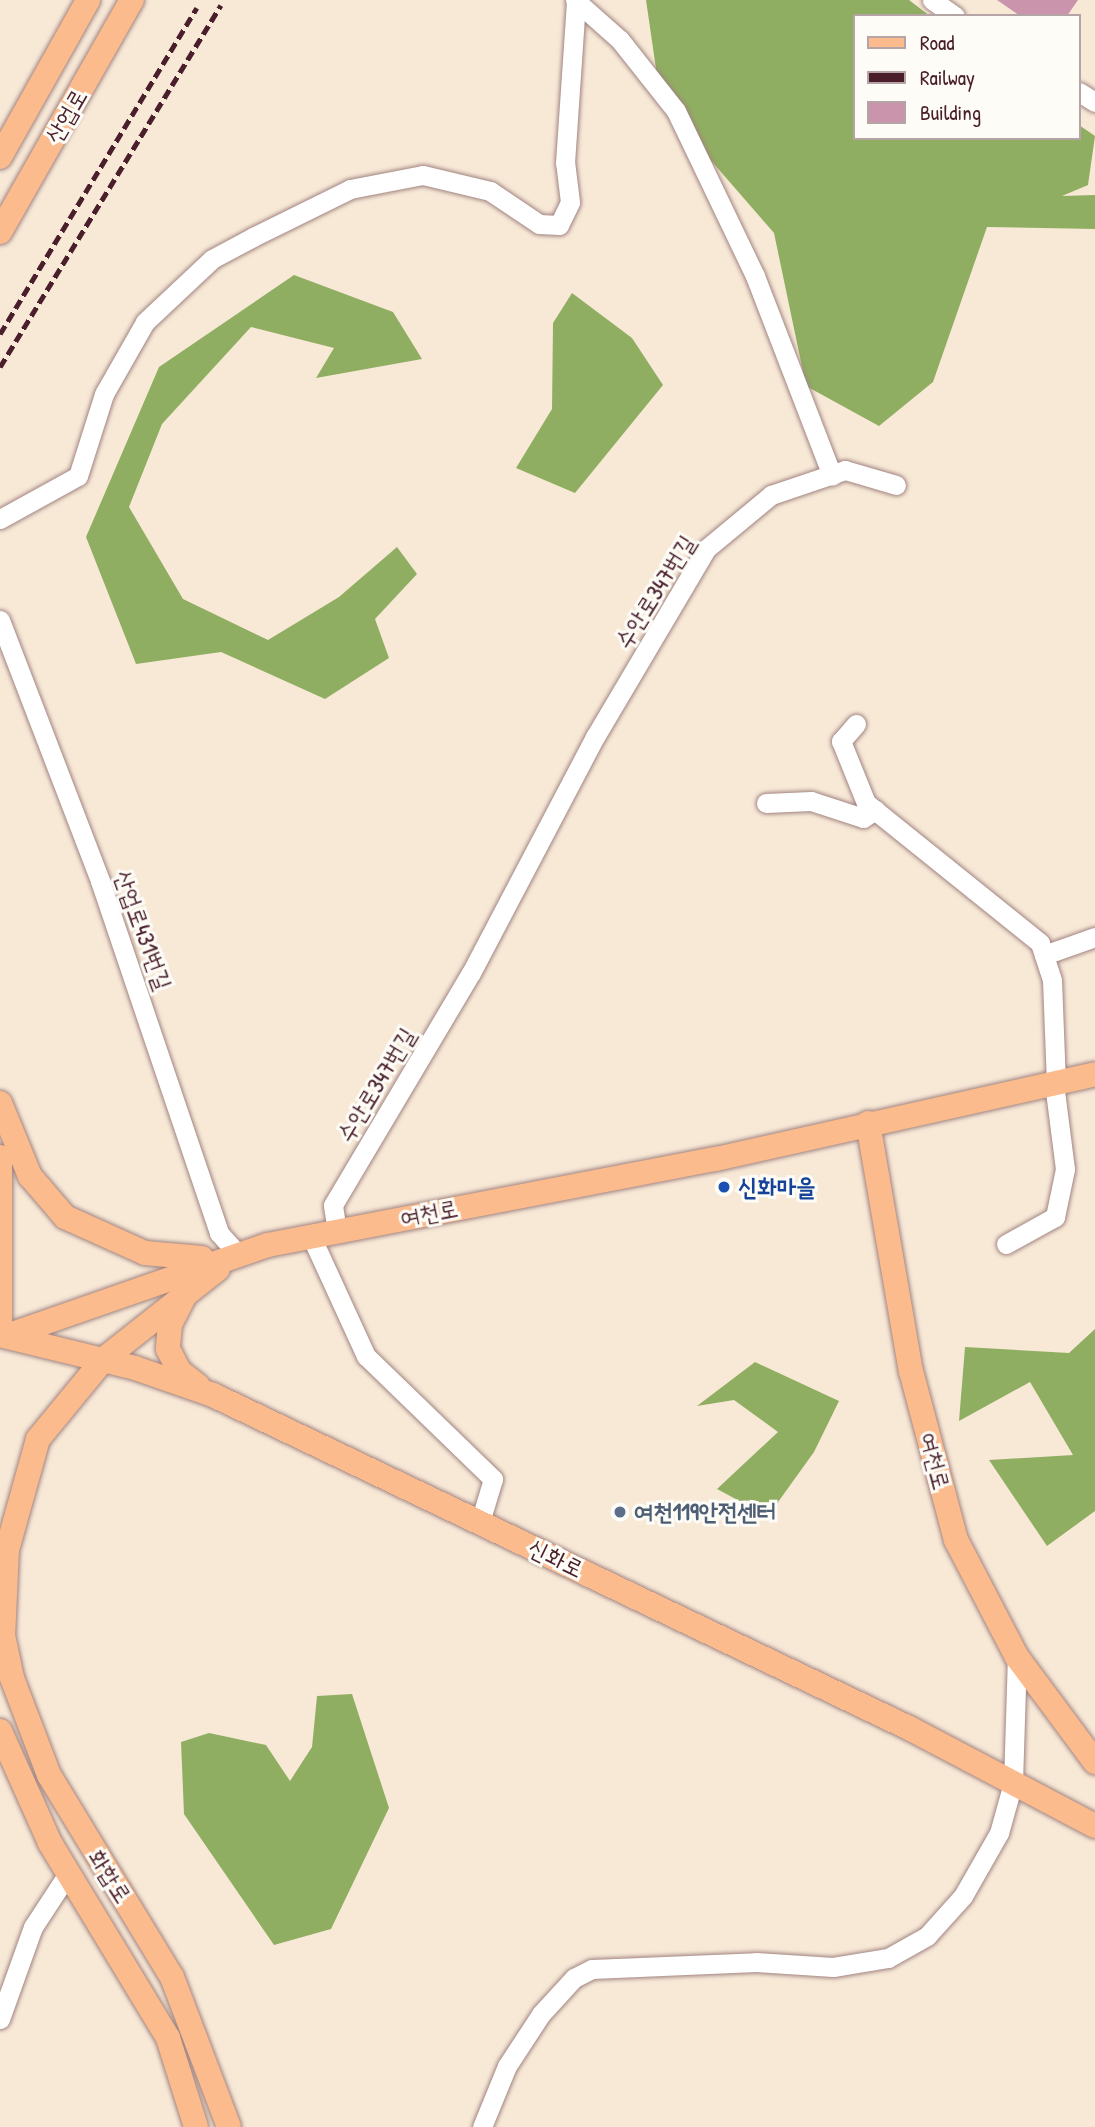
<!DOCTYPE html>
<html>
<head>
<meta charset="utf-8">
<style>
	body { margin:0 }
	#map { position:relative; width:1095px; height:2127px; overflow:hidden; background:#f8e9d7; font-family:"Patrick Hand","Poor Story",sans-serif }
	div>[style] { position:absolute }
	.forest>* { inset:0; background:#90ae61 }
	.building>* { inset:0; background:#cb94ad }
	.roads { filter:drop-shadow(0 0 2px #a18481) drop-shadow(0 0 2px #a18481) }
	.minor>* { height:19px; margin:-9.5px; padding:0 9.5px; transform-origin:9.5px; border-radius:9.5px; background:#fff }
	.major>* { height:24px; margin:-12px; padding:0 12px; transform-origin:12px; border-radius:12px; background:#fbbb8d }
	.rail>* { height:5px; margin-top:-2.5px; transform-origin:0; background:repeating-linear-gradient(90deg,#4a1f2b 0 10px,transparent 0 15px) }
	.dots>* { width:19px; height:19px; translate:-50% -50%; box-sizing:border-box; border:4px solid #fdfcf7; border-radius:50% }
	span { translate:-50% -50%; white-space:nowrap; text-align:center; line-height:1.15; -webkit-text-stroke:6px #fdfcf7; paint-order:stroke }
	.street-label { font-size:24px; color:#4a1f2b }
	.transit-label { font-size:24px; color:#164399; font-weight:700 }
	.left { translate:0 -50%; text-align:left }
	.service-label { font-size:24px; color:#4e5e75; font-weight:700 }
	.legend { position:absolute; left:853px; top:14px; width:228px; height:126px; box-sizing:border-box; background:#fdfcf7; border:2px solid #b5a4a5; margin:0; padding:9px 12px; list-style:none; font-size:21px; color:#4a1f2b }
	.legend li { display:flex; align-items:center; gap:14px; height:35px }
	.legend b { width:35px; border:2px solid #b5a4a5 }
</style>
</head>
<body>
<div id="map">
	<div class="forest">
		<i style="clip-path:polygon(646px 0,909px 0,930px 16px,855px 16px,855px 138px,1079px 138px,1079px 125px,1095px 136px,1088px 185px,1062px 196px,1095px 195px,1095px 229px,987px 227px,933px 382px,879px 426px,806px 386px,774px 233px,661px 103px)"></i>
		<i style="clip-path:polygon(294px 275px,393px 312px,422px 359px,316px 378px,334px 348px,251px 327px,162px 424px,129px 507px,183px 599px,268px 640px,339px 597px,397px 547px,417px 574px,375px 619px,389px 658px,325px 699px,221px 652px,136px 664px,86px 537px,159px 367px)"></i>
		<i style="clip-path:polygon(572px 293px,632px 338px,663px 385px,575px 493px,516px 468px,552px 409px,553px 323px)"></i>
		<i style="clip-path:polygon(1095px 1329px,1095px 1511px,1047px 1546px,989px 1460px,1073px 1455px,1030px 1382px,959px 1421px,965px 1347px,1069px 1353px)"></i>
		<i style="clip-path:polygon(755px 1362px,839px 1401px,814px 1452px,768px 1516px,717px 1489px,778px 1432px,734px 1400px,697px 1406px)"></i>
		<i style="clip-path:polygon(352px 1694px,389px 1808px,331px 1929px,274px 1945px,184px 1814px,181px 1742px,209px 1733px,266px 1745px,290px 1781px,312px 1747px,317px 1696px)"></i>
	</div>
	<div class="building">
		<i style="clip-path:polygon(997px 0,1078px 0,1067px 16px,1020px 16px)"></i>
	</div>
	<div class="roads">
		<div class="minor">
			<i style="left:575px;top:0;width:60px;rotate:41.6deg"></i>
			<i style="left:620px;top:40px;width:90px;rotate:51.7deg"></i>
			<i style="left:676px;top:111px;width:183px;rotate:64.4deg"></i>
			<i style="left:755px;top:276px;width:214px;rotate:68.9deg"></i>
			<i style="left:932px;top:0;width:28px;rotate:35deg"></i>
			<i style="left:1079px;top:92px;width:19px;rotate:32deg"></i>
			<i style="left:0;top:519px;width:89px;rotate:-28.9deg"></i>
			<i style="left:78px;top:476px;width:86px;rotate:-72.4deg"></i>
			<i style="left:104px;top:394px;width:83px;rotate:-60.3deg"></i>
			<i style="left:145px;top:322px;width:92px;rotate:-43.2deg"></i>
			<i style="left:212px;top:259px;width:47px;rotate:-28.2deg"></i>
			<i style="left:253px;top:237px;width:108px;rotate:-26.3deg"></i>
			<i style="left:350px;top:189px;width:74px;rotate:-10.9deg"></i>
			<i style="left:423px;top:175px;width:69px;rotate:13.4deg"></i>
			<i style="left:490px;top:191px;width:59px;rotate:34deg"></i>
			<i style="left:539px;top:224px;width:20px;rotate:3deg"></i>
			<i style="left:559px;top:225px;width:25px;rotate:-64deg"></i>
			<i style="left:570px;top:202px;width:39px;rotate:-97deg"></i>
			<i style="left:565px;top:163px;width:160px;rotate:-86.1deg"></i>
			<i style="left:0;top:620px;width:280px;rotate:69deg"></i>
			<i style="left:100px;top:881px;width:372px;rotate:71.3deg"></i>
			<i style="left:219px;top:1233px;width:28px;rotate:48deg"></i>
			<i style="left:856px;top:724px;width:23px;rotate:131deg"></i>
			<i style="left:841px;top:741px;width:67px;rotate:68deg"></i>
			<i style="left:866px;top:803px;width:223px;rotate:38.8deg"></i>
			<i style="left:1040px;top:943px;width:39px;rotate:72deg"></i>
			<i style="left:1052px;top:980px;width:103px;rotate:87.8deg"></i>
			<i style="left:766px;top:803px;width:45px;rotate:-2.5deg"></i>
			<i style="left:811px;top:801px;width:55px;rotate:18.1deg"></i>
			<i style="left:863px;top:818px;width:15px;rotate:-32deg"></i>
			<i style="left:1044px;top:955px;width:54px;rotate:-19.4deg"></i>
			<i style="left:337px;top:1231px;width:26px;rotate:-99deg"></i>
			<i style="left:333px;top:1205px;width:270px;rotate:-59.3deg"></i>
			<i style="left:471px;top:973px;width:267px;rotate:-62.3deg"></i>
			<i style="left:595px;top:737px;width:218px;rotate:-59.4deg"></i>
			<i style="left:706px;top:549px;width:85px;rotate:-39.7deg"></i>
			<i style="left:771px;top:495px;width:78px;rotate:-18.7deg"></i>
			<i style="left:845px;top:470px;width:53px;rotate:16.4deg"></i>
			<i style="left:311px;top:1236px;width:132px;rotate:65.4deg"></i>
			<i style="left:366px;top:1356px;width:177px;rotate:44.1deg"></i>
			<i style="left:493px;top:1479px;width:45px;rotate:106.8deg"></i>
			<i style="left:1006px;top:1244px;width:56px;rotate:-28.9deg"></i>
			<i style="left:1055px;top:1217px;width:49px;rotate:-78.2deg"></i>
			<i style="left:1065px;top:1169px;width:87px;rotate:-97.3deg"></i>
			<i style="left:0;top:2019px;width:98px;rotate:-70.3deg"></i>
			<i style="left:33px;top:1927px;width:66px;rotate:-56.8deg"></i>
			<i style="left:482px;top:2127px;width:66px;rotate:-67.7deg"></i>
			<i style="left:507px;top:2066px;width:62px;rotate:-56.8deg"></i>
			<i style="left:541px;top:2014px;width:49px;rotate:-47.5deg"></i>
			<i style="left:574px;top:1978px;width:20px;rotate:-27deg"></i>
			<i style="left:592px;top:1969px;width:164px;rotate:-2.4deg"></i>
			<i style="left:756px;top:1962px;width:77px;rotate:3.7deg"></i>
			<i style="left:833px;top:1967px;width:56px;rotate:-9.3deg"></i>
			<i style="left:888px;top:1958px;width:45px;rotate:-29.4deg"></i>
			<i style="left:927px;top:1936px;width:54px;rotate:-48deg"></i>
			<i style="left:963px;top:1896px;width:73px;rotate:-60.3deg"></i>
			<i style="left:999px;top:1833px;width:52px;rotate:-74.4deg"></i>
			<i style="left:1013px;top:1783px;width:126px;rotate:-88.2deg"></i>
		</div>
		<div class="major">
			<i style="left:0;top:157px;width:180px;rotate:-60.7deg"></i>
			<i style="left:0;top:232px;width:267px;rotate:-60.4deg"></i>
			<i style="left:0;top:1103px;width:79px;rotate:67.7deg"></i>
			<i style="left:30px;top:1176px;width:54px;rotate:49.5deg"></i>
			<i style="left:65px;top:1217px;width:88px;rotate:24.2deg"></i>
			<i style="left:145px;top:1253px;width:57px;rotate:5deg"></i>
			<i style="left:868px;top:1123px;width:252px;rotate:80.2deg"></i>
			<i style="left:911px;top:1371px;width:175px;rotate:75.1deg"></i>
			<i style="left:956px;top:1540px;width:132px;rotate:62.5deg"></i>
			<i style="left:1017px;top:1657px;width:131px;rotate:53.4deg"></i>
			<i style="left:0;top:1157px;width:165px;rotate:90deg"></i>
			<i style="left:185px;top:1295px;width:33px;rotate:117deg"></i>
			<i style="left:170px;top:1324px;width:25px;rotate:95deg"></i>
			<i style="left:168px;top:1349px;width:25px;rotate:63deg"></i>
			<i style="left:179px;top:1371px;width:24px;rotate:38deg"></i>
			<i style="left:12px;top:1334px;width:271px;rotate:-19.2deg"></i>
			<i style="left:268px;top:1245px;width:456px;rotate:-10.9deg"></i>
			<i style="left:716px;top:1159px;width:388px;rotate:-12.6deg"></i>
			<i style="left:0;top:1335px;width:139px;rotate:13.7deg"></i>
			<i style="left:135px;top:1368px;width:83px;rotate:19.1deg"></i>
			<i style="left:213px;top:1395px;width:774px;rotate:25.57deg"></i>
			<i style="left:911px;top:1729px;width:208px;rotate:27.8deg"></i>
			<i style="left:0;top:1621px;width:58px;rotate:78.1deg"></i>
			<i style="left:12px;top:1678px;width:104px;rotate:69.1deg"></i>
			<i style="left:49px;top:1775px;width:237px;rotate:58.7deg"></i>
			<i style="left:172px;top:1977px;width:160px;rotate:69.2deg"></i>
			<i style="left:3px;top:1638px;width:88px;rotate:-87.4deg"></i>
			<i style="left:7px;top:1550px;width:115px;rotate:-74.4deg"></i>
			<i style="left:38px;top:1439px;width:104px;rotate:-50.5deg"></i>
			<i style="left:104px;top:1359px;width:145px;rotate:-38.3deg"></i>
			<i style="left:0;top:1731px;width:123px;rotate:65.9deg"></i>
			<i style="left:50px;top:1843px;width:228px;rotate:58.8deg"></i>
			<i style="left:168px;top:2038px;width:93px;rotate:72.5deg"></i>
		</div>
	</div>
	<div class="rail">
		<i style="left:0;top:334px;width:381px;rotate:-58.9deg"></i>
		<i style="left:0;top:367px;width:424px;rotate:-58.6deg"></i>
	</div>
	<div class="dots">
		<i style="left:724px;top:1187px;background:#1a4fb4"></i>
		<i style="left:620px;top:1512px;background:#5c6f8a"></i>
	</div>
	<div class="street-label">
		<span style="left:66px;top:116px;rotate:-60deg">산업로</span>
		<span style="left:655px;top:592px;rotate:-58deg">수안로347번길</span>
		<span style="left:143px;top:930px;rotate:70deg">산업로431번길</span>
		<span style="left:376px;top:1085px;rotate:-59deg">수안로347번길</span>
		<span style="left:429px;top:1213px;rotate:-11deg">여천로</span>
		<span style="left:935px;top:1461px;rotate:75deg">여천로</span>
		<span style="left:556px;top:1558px;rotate:26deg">신화로</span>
		<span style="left:110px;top:1876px;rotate:57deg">화합로</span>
	</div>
	<div class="transit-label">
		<span class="left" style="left:738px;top:1187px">신화마을</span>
	</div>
	<div class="service-label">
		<span class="left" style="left:634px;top:1512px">여천119안전센터</span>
	</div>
	<ul class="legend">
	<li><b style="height:9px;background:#fbbb8d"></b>Road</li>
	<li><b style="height:9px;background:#4a1f2b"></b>Railway</li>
	<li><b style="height:19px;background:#cb94ad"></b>Building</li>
	</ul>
</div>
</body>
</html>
